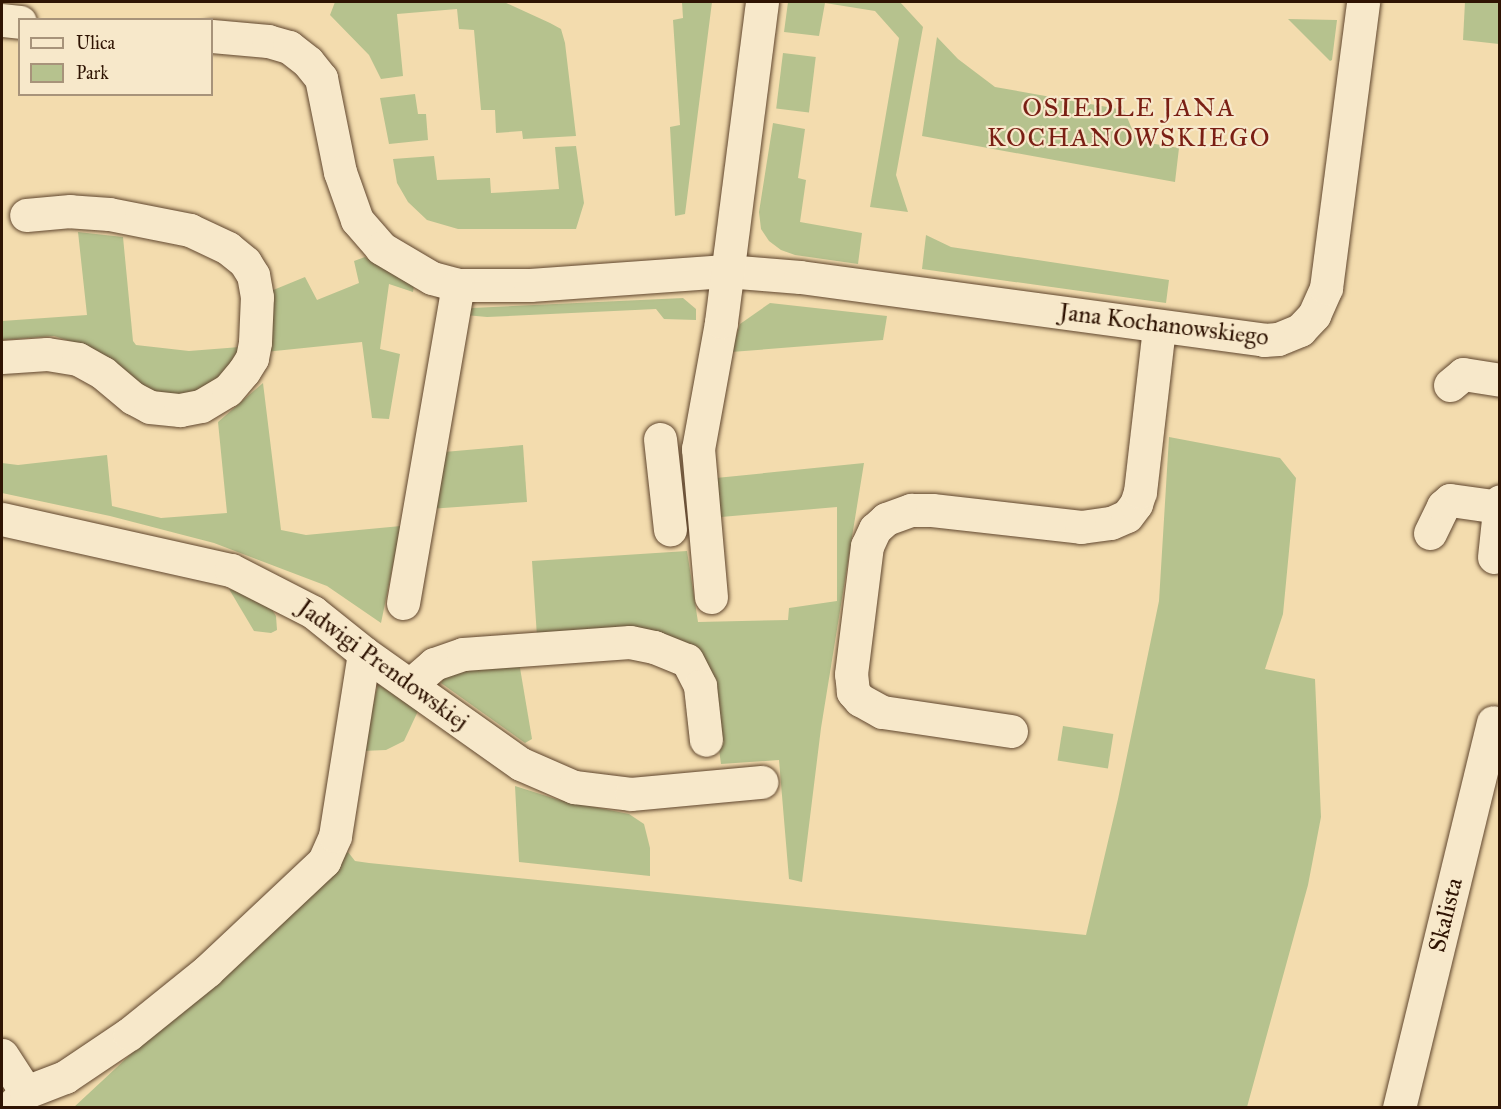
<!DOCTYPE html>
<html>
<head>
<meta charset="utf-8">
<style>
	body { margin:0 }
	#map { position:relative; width:1501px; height:1109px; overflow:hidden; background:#f3dcae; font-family:"IM FELL Great Primer",serif }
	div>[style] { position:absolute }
	.green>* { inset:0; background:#b6c28e; transform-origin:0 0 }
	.roads { filter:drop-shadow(0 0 2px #60462e) drop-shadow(0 0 2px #60462e) }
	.minor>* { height:33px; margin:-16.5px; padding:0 16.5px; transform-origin:16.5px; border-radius:16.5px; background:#f7e8ca }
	span { translate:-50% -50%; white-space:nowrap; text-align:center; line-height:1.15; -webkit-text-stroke:4.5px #f7e8ca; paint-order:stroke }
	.street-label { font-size:24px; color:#2f1403 }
	.neighbourhood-label { font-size:26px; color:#7a1f14; letter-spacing:1.5px }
	.frame { position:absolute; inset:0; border:3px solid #2f1403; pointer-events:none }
	.legend { position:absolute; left:18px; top:18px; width:195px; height:78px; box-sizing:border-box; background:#f7e8ca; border:2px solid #a7937a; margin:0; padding:8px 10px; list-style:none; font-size:18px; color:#2f1403 }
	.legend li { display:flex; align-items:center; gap:12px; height:30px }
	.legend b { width:30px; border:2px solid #a7937a }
</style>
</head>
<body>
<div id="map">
	<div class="green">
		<i style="clip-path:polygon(335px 2px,504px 2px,550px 23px,561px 29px,565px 43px,576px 136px,523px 139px,522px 131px,496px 133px,495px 110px,481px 110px,474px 30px,459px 29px,457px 9px,397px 14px,403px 76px,381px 79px,369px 55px,330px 15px)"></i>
		<i style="clip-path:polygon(682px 2px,712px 2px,685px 214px,675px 216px,670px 127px,680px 125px,673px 20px,683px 18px)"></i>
		<i style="clip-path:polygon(788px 2px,900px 2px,923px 27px,896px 175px,908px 212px,870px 207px,899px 38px,875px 11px,825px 3px,819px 36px,784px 32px)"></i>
		<i style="clip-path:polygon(1465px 2px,1499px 2px,1499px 44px,1463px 40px)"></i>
		<i style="clip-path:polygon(1288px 19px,1337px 20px,1332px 60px,1330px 61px)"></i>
		<i style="clip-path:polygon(937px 37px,958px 59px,995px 87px,1124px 110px,1137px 141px,1179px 148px,1175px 182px,922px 136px)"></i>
		<i style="left:783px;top:53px;width:33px;height:56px;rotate:7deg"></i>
		<i style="clip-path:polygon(415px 94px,418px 114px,426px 114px,428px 140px,389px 144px,380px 98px)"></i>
		<i style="clip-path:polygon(773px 123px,805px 129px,798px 178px,806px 180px,800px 222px,862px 233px,858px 264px,795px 255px,781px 250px,769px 241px,761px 229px,759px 212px)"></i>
		<i style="clip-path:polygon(576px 146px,584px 203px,576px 229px,458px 229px,427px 220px,408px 202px,397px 183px,393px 159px,434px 156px,437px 180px,490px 178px,491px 193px,559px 189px,555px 147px)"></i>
		<i style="clip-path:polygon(78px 232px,123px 237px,133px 341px,136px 345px,189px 351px,240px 347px,216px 385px,180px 399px,141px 391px,89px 347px,54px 336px,2px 340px,2px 321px,87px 315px)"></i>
		<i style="clip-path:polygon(926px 235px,951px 247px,1169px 280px,1166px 303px,922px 269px)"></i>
		<i style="clip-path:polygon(365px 257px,414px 286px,413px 292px,389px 284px,380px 349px,400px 354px,389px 419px,372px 418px,362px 342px,265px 352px,266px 293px,305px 277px,317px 300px,359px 283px,354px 261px)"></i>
		<i style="clip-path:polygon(683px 298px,696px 309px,696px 320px,664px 319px,656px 309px,487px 317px,465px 315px,471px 308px)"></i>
		<i style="clip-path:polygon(770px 303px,887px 316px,883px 340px,731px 352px,740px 324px)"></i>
		<i style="clip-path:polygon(263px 383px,281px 530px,306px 535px,401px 526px,381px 623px,327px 586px,214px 543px,110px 516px,2px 493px,2px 463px,18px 465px,107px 455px,112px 506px,161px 518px,227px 513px,218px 422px)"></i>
		<i style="clip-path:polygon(1169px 437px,1280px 458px,1296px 478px,1283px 614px,1265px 669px,1315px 679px,1321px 817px,1308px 885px,1247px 1107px,73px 1108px,348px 852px,355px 861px,369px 863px,1086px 935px,1118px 799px,1159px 601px)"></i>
		<i style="clip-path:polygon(523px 445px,527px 502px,429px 509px,444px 452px)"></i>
		<i style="clip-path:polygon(864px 463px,821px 728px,802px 882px,789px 879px,779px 760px,721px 764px,711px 691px,695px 654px,537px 637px,532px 561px,687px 551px,698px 622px,788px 620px,789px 608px,837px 601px,837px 507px,721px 517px,716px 512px,716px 478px)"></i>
		<i style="clip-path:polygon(229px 589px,262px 599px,269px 605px,276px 616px,277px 630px,271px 633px,254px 631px)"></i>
		<i style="clip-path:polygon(519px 662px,532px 739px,525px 743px,441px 683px,446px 674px,463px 667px)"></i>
		<i style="clip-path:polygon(378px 684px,418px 711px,404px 741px,386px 750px,362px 751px)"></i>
		<i style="left:1063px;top:726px;width:51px;height:35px;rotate:9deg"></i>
		<i style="clip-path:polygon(515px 786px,559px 800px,629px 814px,644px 824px,650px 848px,650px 876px,519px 862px)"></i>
	</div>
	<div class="roads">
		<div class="minor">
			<i style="left:2px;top:20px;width:18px;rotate:6deg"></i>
			<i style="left:212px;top:36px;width:56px;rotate:5.1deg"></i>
			<i style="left:268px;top:41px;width:22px;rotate:16deg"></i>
			<i style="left:289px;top:47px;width:24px;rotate:38deg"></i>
			<i style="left:308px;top:62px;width:21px;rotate:51deg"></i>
			<i style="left:321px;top:78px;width:96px;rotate:78.6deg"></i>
			<i style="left:340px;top:172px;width:51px;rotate:70.5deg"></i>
			<i style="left:357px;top:220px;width:37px;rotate:49deg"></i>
			<i style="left:381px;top:248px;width:59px;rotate:30.5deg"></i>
			<i style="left:432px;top:278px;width:27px;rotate:15deg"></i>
			<i style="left:458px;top:285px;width:72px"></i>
			<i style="left:530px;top:285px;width:196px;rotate:-4.1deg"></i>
			<i style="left:726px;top:271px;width:74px;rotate:4.6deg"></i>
			<i style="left:800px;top:277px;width:468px;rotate:7.7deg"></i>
			<i style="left:1264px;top:340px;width:14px;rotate:-4deg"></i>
			<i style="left:1278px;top:339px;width:24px;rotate:-22deg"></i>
			<i style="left:1300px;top:330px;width:21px;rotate:-47deg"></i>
			<i style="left:1314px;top:315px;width:30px;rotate:-66deg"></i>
			<i style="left:1326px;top:288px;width:288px;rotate:-82.6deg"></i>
			<i style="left:2px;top:357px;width:45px;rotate:-3.8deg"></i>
			<i style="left:47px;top:354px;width:31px;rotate:9deg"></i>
			<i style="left:78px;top:359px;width:29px;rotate:29deg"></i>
			<i style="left:103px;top:373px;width:39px;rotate:40deg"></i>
			<i style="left:133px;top:398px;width:19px;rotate:28deg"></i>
			<i style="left:150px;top:407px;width:30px;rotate:6deg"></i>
			<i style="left:180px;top:410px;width:21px;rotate:-11deg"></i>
			<i style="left:201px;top:406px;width:31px;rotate:-31deg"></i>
			<i style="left:228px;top:390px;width:25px;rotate:-50deg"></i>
			<i style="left:244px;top:371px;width:15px;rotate:-58deg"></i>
			<i style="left:252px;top:358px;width:16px;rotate:-79deg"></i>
			<i style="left:255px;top:342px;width:45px;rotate:-87.5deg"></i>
			<i style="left:257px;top:297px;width:22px;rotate:-100deg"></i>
			<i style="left:253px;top:275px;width:15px;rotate:-122deg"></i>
			<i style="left:245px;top:262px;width:22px;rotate:-141deg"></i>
			<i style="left:228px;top:248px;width:42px;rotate:-154.7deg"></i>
			<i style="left:190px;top:230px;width:83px;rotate:-168.8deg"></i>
			<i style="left:109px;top:214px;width:39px;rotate:-176deg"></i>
			<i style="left:70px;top:211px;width:44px;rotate:174.8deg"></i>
			<i style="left:1450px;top:385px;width:17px;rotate:-40deg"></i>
			<i style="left:1463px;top:374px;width:37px;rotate:9deg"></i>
			<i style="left:660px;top:439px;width:91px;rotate:83.7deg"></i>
			<i style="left:2px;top:519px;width:235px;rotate:12.6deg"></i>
			<i style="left:231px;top:570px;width:92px;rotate:27.1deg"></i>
			<i style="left:313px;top:612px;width:65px;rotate:38.8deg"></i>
			<i style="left:364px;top:653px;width:192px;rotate:35.3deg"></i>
			<i style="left:521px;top:764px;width:58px;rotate:23.5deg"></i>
			<i style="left:574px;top:787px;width:57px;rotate:7deg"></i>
			<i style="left:631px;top:794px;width:131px;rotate:-5.3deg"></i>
			<i style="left:1430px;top:533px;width:30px;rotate:-64deg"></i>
			<i style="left:1443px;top:506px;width:9px;rotate:-41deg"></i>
			<i style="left:1450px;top:500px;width:49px;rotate:8.1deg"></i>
			<i style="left:1494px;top:557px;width:56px;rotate:-83.9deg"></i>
			<i style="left:711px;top:597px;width:149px;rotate:-95deg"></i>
			<i style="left:698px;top:449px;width:129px;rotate:-79.7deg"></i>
			<i style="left:721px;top:322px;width:323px;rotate:-82.7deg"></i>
			<i style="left:403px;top:603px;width:323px;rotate:-80.2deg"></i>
			<i style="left:410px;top:685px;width:32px;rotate:-41deg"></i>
			<i style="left:434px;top:664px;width:31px;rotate:-19deg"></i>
			<i style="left:463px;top:654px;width:167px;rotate:-4.1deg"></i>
			<i style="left:630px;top:642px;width:25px;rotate:12deg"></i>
			<i style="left:654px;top:647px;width:35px;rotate:22deg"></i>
			<i style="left:687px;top:660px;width:29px;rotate:63deg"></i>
			<i style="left:700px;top:686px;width:54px;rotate:83.7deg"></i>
			<i style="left:1011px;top:731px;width:130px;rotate:-171.6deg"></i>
			<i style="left:882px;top:712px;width:25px;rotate:-151deg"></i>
			<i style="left:860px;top:700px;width:11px;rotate:-131deg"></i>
			<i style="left:853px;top:692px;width:18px;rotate:-96deg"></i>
			<i style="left:851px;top:674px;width:129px;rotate:-82.9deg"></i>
			<i style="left:867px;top:546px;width:19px;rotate:-65deg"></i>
			<i style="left:875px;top:529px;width:15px;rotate:-42deg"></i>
			<i style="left:886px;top:519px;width:27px;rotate:-20deg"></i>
			<i style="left:911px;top:510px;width:21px"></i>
			<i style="left:932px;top:510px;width:150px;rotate:6.5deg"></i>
			<i style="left:1081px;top:527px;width:30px;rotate:-8deg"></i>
			<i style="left:1111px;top:523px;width:17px;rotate:-24deg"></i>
			<i style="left:1127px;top:516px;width:15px;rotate:-53deg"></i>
			<i style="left:1136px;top:504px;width:13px;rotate:-72deg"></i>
			<i style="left:1140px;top:492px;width:166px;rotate:-83.4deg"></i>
			<i style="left:2px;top:1055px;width:44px;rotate:57deg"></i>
			<i style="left:26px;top:1092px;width:20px;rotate:135deg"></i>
			<i style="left:26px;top:1092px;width:42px;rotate:-21deg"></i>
			<i style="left:65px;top:1077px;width:77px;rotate:-33.9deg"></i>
			<i style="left:129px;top:1034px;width:100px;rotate:-38.9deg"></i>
			<i style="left:207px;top:971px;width:161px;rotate:-43.2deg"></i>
			<i style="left:324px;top:861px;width:27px;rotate:-66deg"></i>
			<i style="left:335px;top:836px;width:185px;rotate:-81deg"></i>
			<i style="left:1399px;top:1108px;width:397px;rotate:-76.3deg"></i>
		</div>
	</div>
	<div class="street-label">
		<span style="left:1164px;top:325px;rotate:7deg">Jana Kochanowskiego</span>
		<span style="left:383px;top:665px;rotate:36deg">Jadwigi Prendowskiej</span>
		<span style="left:1446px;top:915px;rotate:-76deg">Skalista</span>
	</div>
	<div class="neighbourhood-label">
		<span style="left:1129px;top:123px">OSIEDLE JANA<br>KOCHANOWSKIEGO</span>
	</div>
	<div class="frame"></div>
	<ul class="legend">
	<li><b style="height:8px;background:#f7e8ca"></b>Ulica</li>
	<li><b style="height:16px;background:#b6c28e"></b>Park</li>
	</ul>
</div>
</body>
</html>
